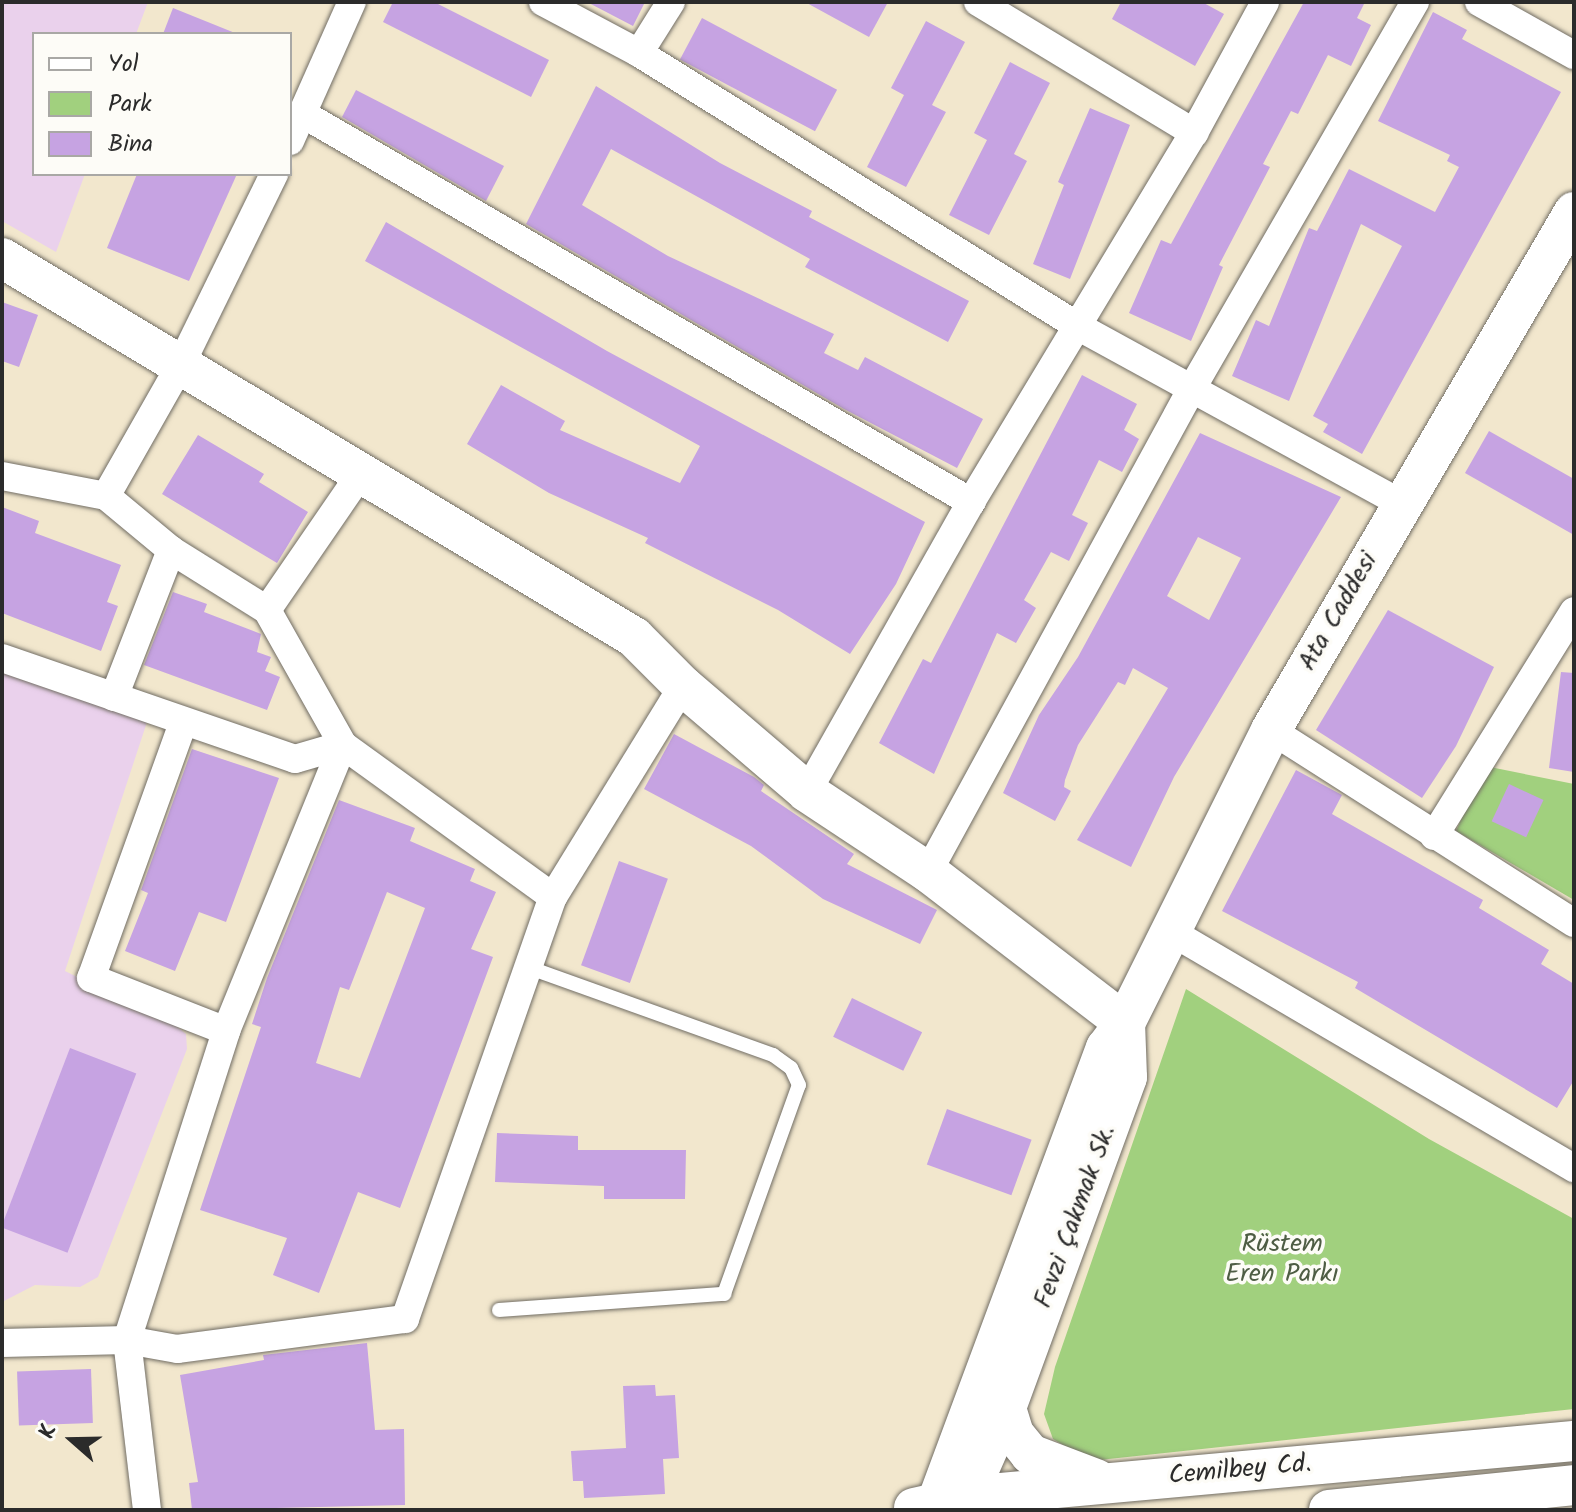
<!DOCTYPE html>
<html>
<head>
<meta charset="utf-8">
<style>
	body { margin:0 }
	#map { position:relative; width:1576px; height:1512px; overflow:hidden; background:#f2e7cd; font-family:Kalam,sans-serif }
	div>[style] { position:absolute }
	.built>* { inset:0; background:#ead1ec }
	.green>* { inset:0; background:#a1d07e }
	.building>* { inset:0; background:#c6a3e2; transform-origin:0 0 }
	.roads { filter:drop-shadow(0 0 2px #716d64) drop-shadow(0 0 2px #716d64) }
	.lane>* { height:14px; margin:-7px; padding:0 7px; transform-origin:7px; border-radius:7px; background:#fff }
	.street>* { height:28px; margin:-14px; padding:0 14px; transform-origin:14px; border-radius:14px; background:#fff }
	.secondary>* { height:40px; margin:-20px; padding:0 20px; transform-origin:20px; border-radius:20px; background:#fff }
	span { translate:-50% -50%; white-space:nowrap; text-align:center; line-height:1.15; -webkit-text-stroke:7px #fdfcf7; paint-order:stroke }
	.street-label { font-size:26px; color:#2b2b2b }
	.park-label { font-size:26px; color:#4e5d44 }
	.frame { position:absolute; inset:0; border:4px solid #2b2b2b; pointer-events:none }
	.legend { position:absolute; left:32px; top:32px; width:260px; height:144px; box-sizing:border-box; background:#fdfcf7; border:2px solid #a9a8a5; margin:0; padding:10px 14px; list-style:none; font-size:24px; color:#2b2b2b }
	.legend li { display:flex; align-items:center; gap:16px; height:40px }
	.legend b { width:40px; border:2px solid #a9a8a5 }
	.north { position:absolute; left:32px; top:1400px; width:80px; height:80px; -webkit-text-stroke:6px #fdfcf7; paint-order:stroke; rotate:290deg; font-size:22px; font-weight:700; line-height:32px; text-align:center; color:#2b2b2b }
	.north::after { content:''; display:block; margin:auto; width:28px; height:36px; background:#2b2b2b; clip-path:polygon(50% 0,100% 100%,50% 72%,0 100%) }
</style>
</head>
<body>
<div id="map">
	<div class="built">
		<i style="clip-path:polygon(2px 2px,148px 2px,136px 34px,34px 34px,34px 174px,85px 174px,56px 252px,2px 221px)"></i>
		<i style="clip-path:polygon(2px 666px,148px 719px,65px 971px,175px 1025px,186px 1034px,187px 1049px,98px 1277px,80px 1287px,35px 1285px,2px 1302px)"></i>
	</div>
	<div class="green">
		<i style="clip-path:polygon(1485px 766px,1574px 784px,1574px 900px,1456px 831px)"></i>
		<i style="clip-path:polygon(1186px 989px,1429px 1139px,1574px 1219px,1574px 1409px,1090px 1461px,1053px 1439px,1044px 1414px,1055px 1367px)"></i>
	</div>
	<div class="building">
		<i style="clip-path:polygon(393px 2px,434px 2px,549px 60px,531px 97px,383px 22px)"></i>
		<i style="clip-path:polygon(587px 2px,645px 2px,633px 26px)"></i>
		<i style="clip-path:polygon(805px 2px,888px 2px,869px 37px)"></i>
		<i style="clip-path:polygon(1121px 2px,1202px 2px,1224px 14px,1195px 66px,1112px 19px)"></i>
		<i style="clip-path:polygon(1304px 2px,1365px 2px,1357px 18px,1371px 25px,1351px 66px,1328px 55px,1298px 114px,1291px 111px,1263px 164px,1270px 167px,1219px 265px,1223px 267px,1191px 341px,1129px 313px,1161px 240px,1171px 244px)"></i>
		<i style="clip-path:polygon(173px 8px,235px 33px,235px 34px,163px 34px)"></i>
		<i style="clip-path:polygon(1433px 12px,1467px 30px,1462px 39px,1561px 92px,1362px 454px,1323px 432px,1328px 424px,1313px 416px,1402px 246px,1361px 224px,1289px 401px,1232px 376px,1256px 320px,1269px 326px,1309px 228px,1317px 231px,1349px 169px,1435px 212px,1459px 167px,1447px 161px,1450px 155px,1378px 121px)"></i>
		<i style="left:702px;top:18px;width:153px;height:47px;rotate:28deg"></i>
		<i style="clip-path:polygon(926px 21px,965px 42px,932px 105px,946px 112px,906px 187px,867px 167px,904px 95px,891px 88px)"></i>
		<i style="clip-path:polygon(1010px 62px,1050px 83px,1014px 154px,1027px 161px,989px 235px,949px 215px,987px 140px,974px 133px)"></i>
		<i style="clip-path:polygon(596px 86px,720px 163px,812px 211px,809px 217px,969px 301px,948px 342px,805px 267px,810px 259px,611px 149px,582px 205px,668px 256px,834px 334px,824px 353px,858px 370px,865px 357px,983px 419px,957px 468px,844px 409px,526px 224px)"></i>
		<i style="clip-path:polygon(356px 90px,504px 166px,486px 201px,342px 117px)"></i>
		<i style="clip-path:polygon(1090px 108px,1130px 125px,1070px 279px,1033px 264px,1064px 185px,1058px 182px)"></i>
		<i style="clip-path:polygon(137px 174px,237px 174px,189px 281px,107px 248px)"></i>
		<i style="clip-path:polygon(386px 222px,607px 351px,925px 522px,896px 584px,850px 654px,778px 610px,645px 543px,648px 538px,549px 493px,467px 444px,501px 385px,565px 421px,560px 430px,680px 483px,700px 446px,365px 261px)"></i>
		<i style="clip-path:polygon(2px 302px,38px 315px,19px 367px,2px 361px)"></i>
		<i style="clip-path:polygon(1082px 375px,1137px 404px,1124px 430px,1139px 439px,1122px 472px,1099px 460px,1072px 515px,1088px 523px,1069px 561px,1051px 552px,1024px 600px,1036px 608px,1016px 643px,997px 633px,934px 774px,879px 743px,923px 659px,931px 663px)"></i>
		<i style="clip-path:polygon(1489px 431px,1574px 479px,1574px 535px,1465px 473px)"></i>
		<i style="clip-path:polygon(evenodd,1200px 433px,1341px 497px,1174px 777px,1131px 867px,1077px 840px,1168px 688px,1133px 668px,1125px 685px,1118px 682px,1078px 745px,1065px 780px,1064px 787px,1071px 791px,1055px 821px,1003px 793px,1039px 715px,1078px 657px,1200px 433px,1198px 537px,1241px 558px,1209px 620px,1167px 596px,1198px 537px)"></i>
		<i style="clip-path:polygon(198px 435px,264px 474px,259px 482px,308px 512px,277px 563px,162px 494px)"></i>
		<i style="clip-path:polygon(2px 507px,39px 521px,35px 533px,121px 565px,107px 602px,118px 606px,101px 651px,2px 613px)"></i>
		<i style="clip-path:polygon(173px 592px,207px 604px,204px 612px,261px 634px,257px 652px,271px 657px,265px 671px,280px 677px,267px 710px,144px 665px)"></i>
		<i style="clip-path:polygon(1388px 610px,1494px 667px,1456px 746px,1422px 798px,1316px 730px)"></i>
		<i style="clip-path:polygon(1561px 672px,1574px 673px,1574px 772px,1549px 768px)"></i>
		<i style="clip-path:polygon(674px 734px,754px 777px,764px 785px,761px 791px,854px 854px,847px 864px,937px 910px,920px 944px,823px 899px,751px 846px,644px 789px)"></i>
		<i style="clip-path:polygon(192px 749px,279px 778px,226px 922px,199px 912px,175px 971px,125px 951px,148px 893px,141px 890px)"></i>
		<i style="clip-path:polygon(1296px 770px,1342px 795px,1332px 814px,1483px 900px,1479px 908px,1549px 950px,1541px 964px,1574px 984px,1574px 1080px,1557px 1108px,1355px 988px,1358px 982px,1222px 911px)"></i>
		<i style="left:1509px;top:784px;width:38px;height:41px;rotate:25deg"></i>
		<i style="clip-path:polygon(evenodd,339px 800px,415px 828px,410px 841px,475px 869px,470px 881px,496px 892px,471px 949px,493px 957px,400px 1208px,358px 1192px,319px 1293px,273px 1275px,287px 1238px,200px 1210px,261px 1027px,252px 1024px,267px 978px,339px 800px,387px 892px,425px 908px,360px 1078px,316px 1063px,340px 987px,349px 990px,387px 892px)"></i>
		<i style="left:619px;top:861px;width:52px;height:111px;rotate:20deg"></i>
		<i style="left:852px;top:998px;width:78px;height:43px;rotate:26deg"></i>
		<i style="left:70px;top:1048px;width:71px;height:192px;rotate:21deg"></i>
		<i style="left:947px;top:1109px;width:90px;height:59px;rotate:20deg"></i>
		<i style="clip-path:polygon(497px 1133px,578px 1136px,578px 1150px,686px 1150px,685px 1199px,604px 1199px,604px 1186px,495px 1182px)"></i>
		<i style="clip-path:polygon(367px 1343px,375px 1430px,404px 1429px,405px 1505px,192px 1510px,189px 1483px,198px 1482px,180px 1375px,264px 1360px,263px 1355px)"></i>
		<i style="left:91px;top:1369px;width:54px;height:74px;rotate:88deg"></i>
		<i style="clip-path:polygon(655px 1385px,656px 1396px,675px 1395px,679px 1458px,663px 1459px,665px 1494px,584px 1498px,583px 1481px,573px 1481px,571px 1451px,626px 1448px,623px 1386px)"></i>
	</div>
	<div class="roads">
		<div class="lane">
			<i style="left:499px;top:1310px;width:226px;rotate:-4.1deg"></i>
			<i style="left:724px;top:1294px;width:222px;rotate:-70.3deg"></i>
			<i style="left:799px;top:1085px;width:19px;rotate:-115deg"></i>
			<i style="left:791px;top:1068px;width:22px;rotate:-144deg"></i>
			<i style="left:773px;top:1055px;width:258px;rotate:-160.3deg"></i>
		</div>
		<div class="street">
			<i style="left:543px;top:2px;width:109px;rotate:28deg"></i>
			<i style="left:639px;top:53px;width:518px;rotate:31.91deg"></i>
			<i style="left:1079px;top:327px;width:368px;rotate:28.7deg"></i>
			<i style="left:978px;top:2px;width:253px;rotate:31.2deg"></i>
			<i style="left:1479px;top:2px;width:109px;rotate:29.2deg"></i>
			<i style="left:639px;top:53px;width:60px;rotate:-57.9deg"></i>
			<i style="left:303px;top:114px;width:773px;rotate:30.15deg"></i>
			<i style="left:290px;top:141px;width:152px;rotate:-66deg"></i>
			<i style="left:2px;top:476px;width:106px;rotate:10.9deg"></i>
			<i style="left:106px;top:496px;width:85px;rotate:39.7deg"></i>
			<i style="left:171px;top:550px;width:113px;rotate:32deg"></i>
			<i style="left:267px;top:610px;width:155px;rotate:60.6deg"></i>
			<i style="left:343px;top:745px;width:259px;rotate:35.9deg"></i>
			<i style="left:106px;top:496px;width:152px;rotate:-60.4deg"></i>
			<i style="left:181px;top:364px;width:212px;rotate:-63.9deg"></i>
			<i style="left:267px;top:610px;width:166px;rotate:-55.5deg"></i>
			<i style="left:2px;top:658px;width:310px;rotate:19deg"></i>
			<i style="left:295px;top:759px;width:50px;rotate:-16.3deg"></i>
			<i style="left:114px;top:697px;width:158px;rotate:-68.8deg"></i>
			<i style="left:183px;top:723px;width:271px;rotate:109.8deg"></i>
			<i style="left:91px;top:978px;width:145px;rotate:21.4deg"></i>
			<i style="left:1271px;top:730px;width:359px;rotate:32.5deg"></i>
			<i style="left:807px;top:792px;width:333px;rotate:-60.5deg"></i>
			<i style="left:971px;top:502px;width:431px;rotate:-58.9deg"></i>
			<i style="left:1194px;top:133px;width:149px;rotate:-61.5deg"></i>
			<i style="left:1434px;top:836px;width:265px;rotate:-58.1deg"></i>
			<i style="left:928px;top:872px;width:549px;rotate:-61.38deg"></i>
			<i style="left:1191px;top:390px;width:448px;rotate:-60deg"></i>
			<i style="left:1168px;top:930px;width:471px;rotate:30.4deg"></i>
			<i style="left:2px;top:1343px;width:125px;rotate:-1.4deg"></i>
			<i style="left:127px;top:1340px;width:51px;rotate:10.2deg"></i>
			<i style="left:177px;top:1349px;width:230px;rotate:-7.5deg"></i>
			<i style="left:405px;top:1319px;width:447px;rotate:-70.7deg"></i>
			<i style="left:553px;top:897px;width:248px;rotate:-58.4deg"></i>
			<i style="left:147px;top:1510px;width:171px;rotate:-96.7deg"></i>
			<i style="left:127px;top:1340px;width:324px;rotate:-72.2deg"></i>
			<i style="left:226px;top:1031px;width:309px;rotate:-67.8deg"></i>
		</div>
		<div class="secondary">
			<i style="left:2px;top:258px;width:737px;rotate:30.95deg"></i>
			<i style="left:634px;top:637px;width:69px;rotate:45deg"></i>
			<i style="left:683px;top:686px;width:163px;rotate:40.5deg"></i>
			<i style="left:807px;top:792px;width:145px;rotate:33.5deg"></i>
			<i style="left:928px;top:872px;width:248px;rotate:37.5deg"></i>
			<i style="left:1006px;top:1408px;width:27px;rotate:73deg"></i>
			<i style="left:1014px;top:1434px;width:26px;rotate:51deg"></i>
			<i style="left:1030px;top:1454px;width:71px;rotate:20.7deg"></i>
			<i style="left:914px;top:1508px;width:55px;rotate:-12.5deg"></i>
			<i style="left:968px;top:1496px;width:608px;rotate:-5.19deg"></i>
			<i style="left:934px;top:1510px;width:493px;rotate:-69.6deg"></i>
			<i style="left:1106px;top:1048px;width:31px;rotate:-53deg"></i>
			<i style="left:1125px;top:1023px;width:327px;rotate:-63.5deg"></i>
			<i style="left:1271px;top:730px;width:600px;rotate:-59.67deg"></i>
			<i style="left:961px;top:1510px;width:111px;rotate:-66.2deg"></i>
			<i style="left:1006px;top:1408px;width:352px;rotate:-69.9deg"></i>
			<i style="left:1127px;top:1077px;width:54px;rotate:-92.1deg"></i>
			<i style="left:1329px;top:1510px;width:246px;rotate:-5.8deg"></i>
		</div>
	</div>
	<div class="street-label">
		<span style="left:1339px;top:612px;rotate:-60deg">Ata Caddesi</span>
		<span style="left:1076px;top:1217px;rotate:-70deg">Fevzi Çakmak Sk.</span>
		<span style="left:1240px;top:1471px;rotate:-5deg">Cemilbey Cd.</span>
	</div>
	<div class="park-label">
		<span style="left:1282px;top:1260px">Rüstem<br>Eren Parkı</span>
	</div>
	<div class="frame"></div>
	<ul class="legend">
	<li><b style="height:10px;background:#fff"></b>Yol</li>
	<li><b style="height:22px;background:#a1d07e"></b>Park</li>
	<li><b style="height:22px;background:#c6a3e2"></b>Bina</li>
	</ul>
	<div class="north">K</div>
</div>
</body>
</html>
